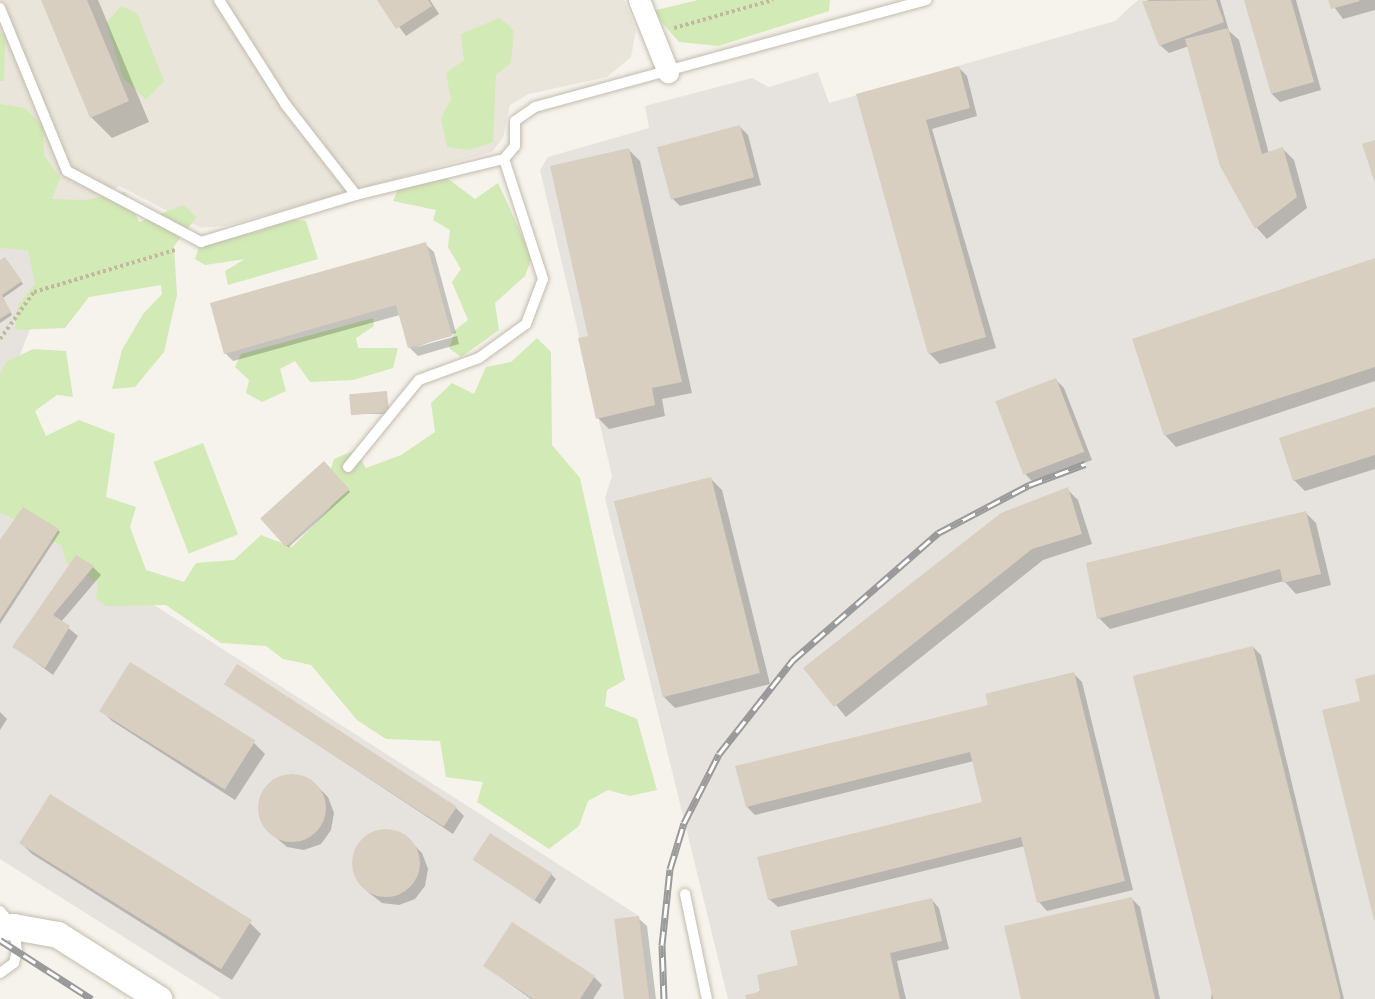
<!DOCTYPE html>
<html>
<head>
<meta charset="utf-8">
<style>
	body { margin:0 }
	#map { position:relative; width:1375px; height:999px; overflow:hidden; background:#f6f3ec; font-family:"Alegreya Sans",sans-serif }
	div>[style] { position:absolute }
	.residential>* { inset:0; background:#eae5da }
	.industrial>* { inset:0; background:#e6e2dd }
	.green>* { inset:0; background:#d2eab5; transform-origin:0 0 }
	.shadow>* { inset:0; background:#0003; transform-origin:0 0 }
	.building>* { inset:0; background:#d8cfc1; transform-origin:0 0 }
	.round { border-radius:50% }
	.path>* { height:4px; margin-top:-2px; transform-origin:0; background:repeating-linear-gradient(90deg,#c4b79f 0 3px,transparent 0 6px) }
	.roads { filter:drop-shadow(0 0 2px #c2bbae) drop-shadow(0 0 2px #c2bbae) }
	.service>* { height:10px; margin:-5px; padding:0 5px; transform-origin:5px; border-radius:5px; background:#fff }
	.minor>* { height:21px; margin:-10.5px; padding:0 10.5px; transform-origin:10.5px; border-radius:10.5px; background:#fff }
	.tertiary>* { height:26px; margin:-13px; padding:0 13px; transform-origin:13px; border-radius:13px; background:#fff }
	.rail>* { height:7px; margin-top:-3.5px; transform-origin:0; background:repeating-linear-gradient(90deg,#fff 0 14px,#9a9a9a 0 28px); box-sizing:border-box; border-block:2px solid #9a9a9a }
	span { translate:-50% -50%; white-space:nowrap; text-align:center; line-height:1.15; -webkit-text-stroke:5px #fff; paint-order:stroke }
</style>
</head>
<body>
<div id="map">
	<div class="residential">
		<i style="clip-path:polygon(0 0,624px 0,636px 30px,631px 57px,607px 77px,529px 94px,510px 105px,503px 138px,492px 152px,225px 226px,201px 228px,119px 186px,30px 238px,0 229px)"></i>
	</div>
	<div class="industrial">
		<i style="clip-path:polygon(1138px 0,1375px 0,1375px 999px,728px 999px,605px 498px,612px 476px,540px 170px,548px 157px,649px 128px,645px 106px,752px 78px,769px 87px,818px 72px,829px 103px,1115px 21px)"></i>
		<i style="clip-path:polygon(0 229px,30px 238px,44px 293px,0 406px)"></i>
		<i style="clip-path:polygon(0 450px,76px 555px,639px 916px,649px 999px,222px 999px,0 859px)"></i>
	</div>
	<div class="green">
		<i style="clip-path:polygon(698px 0,830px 0,829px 11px,718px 46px,679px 42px,652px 11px)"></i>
		<i style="clip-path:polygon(121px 6px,137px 13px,164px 81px,146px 100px,123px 78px,106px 23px)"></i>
		<i style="clip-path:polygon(499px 18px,514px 30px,511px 63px,496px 75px,493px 142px,469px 150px,447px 147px,441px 118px,451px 99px,446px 73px,464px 60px,461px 34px)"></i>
		<i style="clip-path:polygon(0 32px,5px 37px,4px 81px,0 81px)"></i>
		<i style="clip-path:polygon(0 104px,25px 108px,43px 127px,44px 155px,60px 178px,52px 199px,86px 200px,125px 192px,139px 222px,183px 205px,197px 217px,174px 246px,177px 295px,164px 352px,135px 387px,112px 389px,122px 350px,143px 314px,162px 294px,161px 285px,89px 297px,65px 328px,15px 330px,18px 305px,35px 284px,28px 250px,0 248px)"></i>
		<i style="clip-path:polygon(447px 178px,475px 199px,498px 183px,532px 257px,525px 276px,495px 303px,499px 330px,461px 357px,449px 348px,455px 330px,468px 320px,452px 282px,461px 269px,448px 247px,450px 230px,433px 220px,436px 210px,393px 201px,398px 189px)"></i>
		<i style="clip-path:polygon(271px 218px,306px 221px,318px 259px,228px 285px,225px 271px,245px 259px,205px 265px,195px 259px,199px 247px,262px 230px)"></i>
		<i style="clip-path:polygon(373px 318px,374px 326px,356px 338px,358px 348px,398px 348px,393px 368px,353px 380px,310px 382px,295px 361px,280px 369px,286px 391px,262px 402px,246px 393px,249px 380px,235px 367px,241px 354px)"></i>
		<i style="clip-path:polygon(537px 338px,551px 352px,552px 445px,580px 478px,625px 680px,607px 690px,605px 706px,637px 719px,657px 790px,630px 796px,608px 790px,588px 801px,579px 826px,549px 849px,477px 802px,483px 782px,446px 777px,440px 741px,386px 739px,357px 720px,311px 665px,283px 659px,266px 646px,221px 643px,166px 605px,107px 606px,96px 599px,98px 582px,66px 563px,62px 546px,0 512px,0 375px,6px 362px,33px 349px,66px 351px,73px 397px,57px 395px,35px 411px,46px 436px,79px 420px,115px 434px,106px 497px,136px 507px,130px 527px,146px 570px,184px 582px,196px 563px,234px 560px,261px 535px,292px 547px,331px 507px,327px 481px,334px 459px,355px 450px,366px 468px,401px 455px,435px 432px,431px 403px,452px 383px,474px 394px,486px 367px,511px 362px)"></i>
		<i style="left:203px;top:443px;width:98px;height:53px;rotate:69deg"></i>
	</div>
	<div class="shadow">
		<i style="clip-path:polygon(42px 0,98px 0,149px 122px,112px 138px,91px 117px)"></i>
		<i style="clip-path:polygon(379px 0,430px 0,439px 14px,406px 36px)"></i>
		<i style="clip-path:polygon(1149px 0,1220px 0,1229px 31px,1239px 40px,1269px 154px,1283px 149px,1294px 160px,1307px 208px,1267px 239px,1257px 228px,1221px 166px,1189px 46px,1169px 53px,1160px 45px,1144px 2px)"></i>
		<i style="clip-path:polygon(1245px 0,1296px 0,1321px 90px,1280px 102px,1272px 94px)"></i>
		<i style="clip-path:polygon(1329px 0,1375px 0,1375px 10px,1343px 19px)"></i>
		<i style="clip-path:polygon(959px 68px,967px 76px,977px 116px,932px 129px,996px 348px,940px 364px,929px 353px,869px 138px)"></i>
		<i style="clip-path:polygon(740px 127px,748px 135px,761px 185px,680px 206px,672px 198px)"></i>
		<i style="clip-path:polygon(629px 150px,640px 161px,692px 393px,662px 399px,665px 416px,609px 429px,598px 418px,590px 337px)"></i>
		<i style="clip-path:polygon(425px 244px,434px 252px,456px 333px,413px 348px,457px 336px,459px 344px,418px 356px,409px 347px,400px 315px,233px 361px,225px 353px)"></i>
		<i style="clip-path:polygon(1375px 260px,1375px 381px,1176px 447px,1165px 435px)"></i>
		<i style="clip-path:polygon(7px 261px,23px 284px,3px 298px,12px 315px,0 323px,0 262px)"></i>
		<i style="clip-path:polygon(1056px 380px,1064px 388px,1092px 460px,1034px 483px,1026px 475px)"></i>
		<i style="clip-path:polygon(386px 392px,390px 414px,352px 414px)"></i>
		<i style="clip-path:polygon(1375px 408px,1375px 469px,1305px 491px,1294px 480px)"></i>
		<i style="left:324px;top:463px;width:39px;height:83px;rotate:48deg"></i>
		<i style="clip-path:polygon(711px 479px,722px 490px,770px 684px,675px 708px,664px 697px)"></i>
		<i style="clip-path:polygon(1067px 489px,1078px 500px,1092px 544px,1043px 560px,846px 717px,805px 668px)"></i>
		<i style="clip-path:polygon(1305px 512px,1316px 523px,1331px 585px,1296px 594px,1284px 581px,1110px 629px,1099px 618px)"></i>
		<i style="clip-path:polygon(58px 530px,60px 532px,0 624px,0 543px)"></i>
		<i style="clip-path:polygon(93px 567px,101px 575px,61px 622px,78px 636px,53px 675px,14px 646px)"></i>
		<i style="clip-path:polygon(1253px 647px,1261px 655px,1344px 999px,1211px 999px)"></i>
		<i style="clip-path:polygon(130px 664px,254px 743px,265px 754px,235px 800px,112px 721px,101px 710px)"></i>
		<i style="clip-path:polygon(1074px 674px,1082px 682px,1133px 890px,1047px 911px,1039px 902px,1025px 846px,778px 907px,769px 899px,984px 803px,974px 761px,755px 815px,747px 807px)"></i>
		<i style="clip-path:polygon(226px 684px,456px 808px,464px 816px,453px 834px)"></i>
		<i style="clip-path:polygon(0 712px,7px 719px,0 730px)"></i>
		<i style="clip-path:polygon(288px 775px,305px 777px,319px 788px,328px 797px,334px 813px,331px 830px,321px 844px,304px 850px,287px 847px,274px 836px,265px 827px,259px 811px,262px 794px,272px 781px)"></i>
		<i style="clip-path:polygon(382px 830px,399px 833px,413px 844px,422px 853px,428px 869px,425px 886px,415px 899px,399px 905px,382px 903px,368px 892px,359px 883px,353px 867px,356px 850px,366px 836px)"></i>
		<i style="clip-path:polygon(21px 843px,250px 923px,261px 934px,232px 980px,32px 854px)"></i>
		<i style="clip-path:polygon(475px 860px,551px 874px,556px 879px,540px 904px)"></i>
		<i style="clip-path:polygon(931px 899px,939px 908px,949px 949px,897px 961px,906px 999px,747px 999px,800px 966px)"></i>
		<i style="clip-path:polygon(1132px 899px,1140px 907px,1160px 999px,1022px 999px)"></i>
		<i style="clip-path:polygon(638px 918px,647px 926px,656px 999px,627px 999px)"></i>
		<i style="clip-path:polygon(485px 966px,594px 977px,602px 985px,593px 999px,531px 999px)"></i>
	</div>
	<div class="building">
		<i style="clip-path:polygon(41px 0,87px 0,129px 101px,90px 118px)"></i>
		<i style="clip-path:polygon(377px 0,428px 0,432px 6px,396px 29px)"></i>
		<i style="clip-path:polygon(1216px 0,1224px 22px,1159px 46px,1142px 1px)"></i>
		<i style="clip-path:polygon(1244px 0,1291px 0,1314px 82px,1271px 94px)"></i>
		<i style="clip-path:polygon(1328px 0,1359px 0,1360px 1px,1331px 9px)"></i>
		<i style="clip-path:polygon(1228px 28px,1262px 154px,1283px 147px,1297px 197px,1255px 229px,1220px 166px,1185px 39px)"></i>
		<i style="clip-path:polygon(959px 66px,970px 108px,926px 120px,986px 337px,928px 354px,856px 94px)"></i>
		<i style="left:740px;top:125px;width:54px;height:86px;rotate:75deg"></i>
		<i style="clip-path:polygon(1375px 140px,1375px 183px,1362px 144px)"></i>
		<i style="clip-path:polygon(629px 148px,682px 382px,652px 388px,655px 405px,596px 419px,578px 338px,588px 336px,550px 166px)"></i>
		<i style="clip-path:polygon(426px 242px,452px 336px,408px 348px,396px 305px,224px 354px,210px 303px)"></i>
		<i style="clip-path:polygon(5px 257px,22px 281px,2px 295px,11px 312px,0 319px,0 260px)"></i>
		<i style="clip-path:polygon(1375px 258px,1375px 367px,1164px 436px,1132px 339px)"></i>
		<i style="left:1056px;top:378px;width:79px;height:65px;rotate:69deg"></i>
		<i style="left:387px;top:391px;width:21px;height:38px;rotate:85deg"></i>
		<i style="clip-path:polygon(1375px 407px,1375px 455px,1293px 481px,1279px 438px)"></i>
		<i style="left:324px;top:461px;width:38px;height:86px;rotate:48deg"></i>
		<i style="left:711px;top:477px;width:202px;height:100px;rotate:76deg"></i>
		<i style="clip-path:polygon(1068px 487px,1082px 534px,1032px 549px,834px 707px,803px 668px,1001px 513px)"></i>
		<i style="clip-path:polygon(23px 507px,59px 529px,0 619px,0 540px)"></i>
		<i style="clip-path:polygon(1306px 511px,1321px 574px,1283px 583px,1280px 569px,1097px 619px,1086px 563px)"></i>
		<i style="clip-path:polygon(76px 555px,94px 566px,53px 615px,70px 626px,45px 668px,12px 647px)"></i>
		<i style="left:1253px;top:646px;width:363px;height:124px;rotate:76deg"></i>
		<i style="left:130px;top:662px;width:148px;height:58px;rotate:32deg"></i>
		<i style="left:237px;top:664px;width:262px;height:24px;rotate:33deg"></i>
		<i style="clip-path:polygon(1074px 672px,1125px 881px,1037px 903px,1021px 837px,768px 900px,757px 857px,982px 802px,970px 752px,746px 807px,735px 766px,988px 705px,985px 694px)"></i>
		<i style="clip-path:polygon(1375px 674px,1375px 920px,1374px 920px,1322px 710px,1360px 701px,1355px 679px)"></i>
		<i class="round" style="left:258px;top:774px;width:68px;height:68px"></i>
		<i style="left:50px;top:794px;width:238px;height:58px;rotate:32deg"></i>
		<i class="round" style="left:352px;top:829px;width:68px;height:68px"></i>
		<i style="left:490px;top:833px;width:74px;height:32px;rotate:33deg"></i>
		<i style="clip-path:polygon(1132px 897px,1155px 999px,1021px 999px,1004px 926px)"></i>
		<i style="clip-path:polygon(932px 898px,942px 941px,890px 953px,900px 999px,746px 999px,745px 995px,760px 992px,757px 975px,798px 965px,790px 931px)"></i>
		<i style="left:639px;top:916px;width:84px;height:25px;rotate:83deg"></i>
		<i style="clip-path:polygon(512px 922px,595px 976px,580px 999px,533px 999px,483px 966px)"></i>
	</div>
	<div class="path">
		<i style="left:674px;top:28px;width:103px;rotate:-15.8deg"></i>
		<i style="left:0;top:339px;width:58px;rotate:-54.1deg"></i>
		<i style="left:34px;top:292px;width:150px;rotate:-16.6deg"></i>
	</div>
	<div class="roads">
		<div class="service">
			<i style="left:219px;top:0;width:125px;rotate:57.5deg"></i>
			<i style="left:286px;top:105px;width:114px;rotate:52.1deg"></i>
			<i style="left:0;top:8px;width:176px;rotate:67.7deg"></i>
			<i style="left:67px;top:171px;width:152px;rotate:27.9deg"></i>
			<i style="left:201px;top:242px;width:162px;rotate:-16.9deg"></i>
			<i style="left:356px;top:195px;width:152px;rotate:-13.7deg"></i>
			<i style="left:348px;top:467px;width:112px;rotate:-50.8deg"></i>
			<i style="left:419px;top:380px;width:64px;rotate:-20.1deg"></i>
			<i style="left:479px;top:358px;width:58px;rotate:-35.9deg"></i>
			<i style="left:526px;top:324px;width:48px;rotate:-69.3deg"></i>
			<i style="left:543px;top:279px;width:126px;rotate:-108deg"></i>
			<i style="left:504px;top:159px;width:17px;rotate:-50deg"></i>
			<i style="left:515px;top:146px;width:25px;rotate:-90deg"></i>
			<i style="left:515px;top:121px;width:24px;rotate:-35deg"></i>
			<i style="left:535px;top:107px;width:406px;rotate:-15.3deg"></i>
			<i style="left:685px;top:894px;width:107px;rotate:78.2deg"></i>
			<i style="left:0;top:911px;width:21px;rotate:49deg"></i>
			<i style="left:14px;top:927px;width:24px;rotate:83deg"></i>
			<i style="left:17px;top:951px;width:12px;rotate:104deg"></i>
			<i style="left:14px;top:963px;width:17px;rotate:144deg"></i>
		</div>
		<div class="minor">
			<i style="left:639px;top:0;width:78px;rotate:68.1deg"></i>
		</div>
		<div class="tertiary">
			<i style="left:0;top:928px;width:14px;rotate:-4deg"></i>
			<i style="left:14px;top:927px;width:45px;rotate:10.3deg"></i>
			<i style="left:58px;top:935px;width:120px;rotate:32.4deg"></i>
		</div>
	</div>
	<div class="rail">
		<i style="left:0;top:940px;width:109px;rotate:32.7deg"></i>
		<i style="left:664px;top:999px;width:54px;rotate:-92.1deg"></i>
		<i style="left:662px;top:945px;width:76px;rotate:-84deg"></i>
		<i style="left:670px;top:869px;width:48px;rotate:-73.1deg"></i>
		<i style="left:684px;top:823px;width:77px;rotate:-63.1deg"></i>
		<i style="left:719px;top:754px;width:120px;rotate:-51.8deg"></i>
		<i style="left:793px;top:660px;width:193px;rotate:-41.2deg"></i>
		<i style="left:938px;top:533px;width:103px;rotate:-27.8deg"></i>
		<i style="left:1029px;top:485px;width:60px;rotate:-20.6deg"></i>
	</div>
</div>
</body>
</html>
